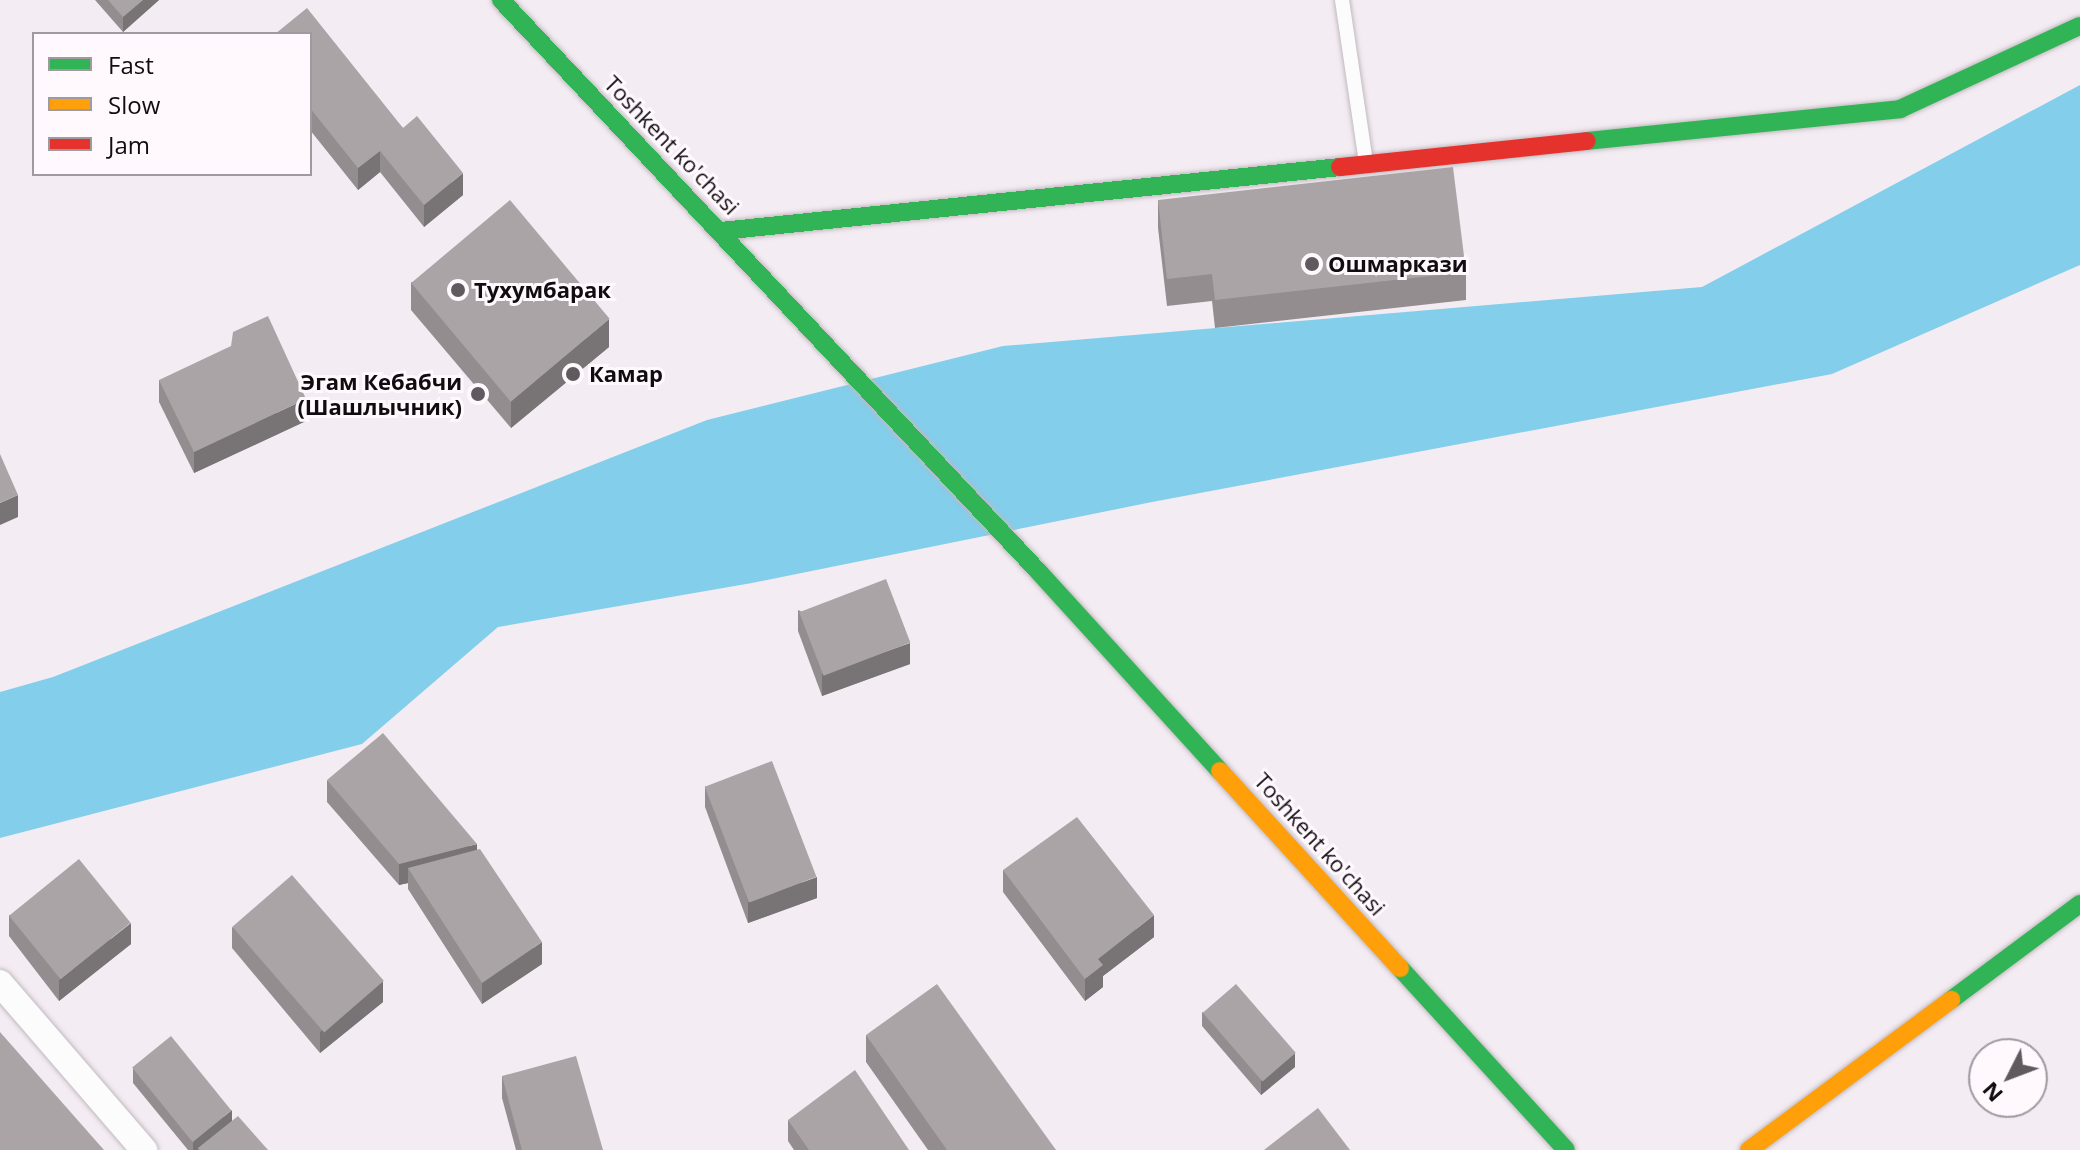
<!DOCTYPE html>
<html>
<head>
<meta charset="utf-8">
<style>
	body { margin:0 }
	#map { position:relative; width:2080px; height:1150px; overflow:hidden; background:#f4ecf3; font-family:"Open Sans",sans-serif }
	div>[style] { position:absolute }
	.water>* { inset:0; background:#83ceeb }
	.roads { filter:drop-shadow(0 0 2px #c0babf) drop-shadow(0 0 2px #c0babf) }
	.lane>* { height:14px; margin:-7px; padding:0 7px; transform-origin:7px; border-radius:7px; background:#fdfcfd }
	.street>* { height:26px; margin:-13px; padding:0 13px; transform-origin:13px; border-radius:13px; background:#fdfcfd }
	.fast>* { height:18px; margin:-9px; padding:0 9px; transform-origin:9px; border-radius:9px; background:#30b455 }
	.slow>* { height:18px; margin:-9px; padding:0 9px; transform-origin:9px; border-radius:9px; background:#ff9f0a }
	.jam>* { height:18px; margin:-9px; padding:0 9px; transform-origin:9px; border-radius:9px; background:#e5322d }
	.wall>* { inset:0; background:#938d90 }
	.shaded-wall>* { inset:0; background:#787375 }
	.building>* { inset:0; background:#aba4a7; transform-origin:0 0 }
	.dots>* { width:22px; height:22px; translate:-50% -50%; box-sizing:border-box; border:4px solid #fff9fe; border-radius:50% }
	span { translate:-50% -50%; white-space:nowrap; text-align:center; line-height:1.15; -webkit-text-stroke:6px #fff9fe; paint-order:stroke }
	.street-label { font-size:22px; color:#100c10 }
	.poi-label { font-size:22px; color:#100c10; font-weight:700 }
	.left { translate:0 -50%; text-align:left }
	.right { translate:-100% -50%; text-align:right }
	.legend { position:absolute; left:32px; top:32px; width:280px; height:144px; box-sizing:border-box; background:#fff9fe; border:2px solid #9f9a9f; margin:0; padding:10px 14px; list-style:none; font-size:24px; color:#100c10 }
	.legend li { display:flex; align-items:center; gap:16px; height:40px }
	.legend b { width:40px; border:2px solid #9f9a9f }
	.north { position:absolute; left:1968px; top:1038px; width:80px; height:80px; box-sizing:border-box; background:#fff9fe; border:2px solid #9f9a9f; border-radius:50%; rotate:228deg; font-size:22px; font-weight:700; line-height:32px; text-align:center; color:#100c10 }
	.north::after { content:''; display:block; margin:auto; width:28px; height:36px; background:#605a5f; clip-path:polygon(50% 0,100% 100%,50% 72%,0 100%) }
</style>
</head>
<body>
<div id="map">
	<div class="water">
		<i style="clip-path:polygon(2080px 85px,2080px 265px,1832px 374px,1152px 502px,752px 583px,498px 627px,362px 744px,0 838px,0 692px,53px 677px,707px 420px,1003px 346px,1702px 287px)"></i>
	</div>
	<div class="roads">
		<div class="lane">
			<i style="left:1342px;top:0;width:164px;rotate:81.6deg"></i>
		</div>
		<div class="street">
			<i style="left:0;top:983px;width:221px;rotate:49.2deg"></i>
		</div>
		<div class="fast">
			<i style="left:501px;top:0;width:784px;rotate:46.76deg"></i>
			<i style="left:1038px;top:571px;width:270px;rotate:47.7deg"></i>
			<i style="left:1587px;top:141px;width:315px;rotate:-5.8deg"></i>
			<i style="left:1900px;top:109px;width:198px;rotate:-24.8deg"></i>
			<i style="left:721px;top:231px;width:622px;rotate:-5.9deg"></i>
			<i style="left:1400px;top:968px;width:246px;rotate:47.6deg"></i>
			<i style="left:1951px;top:1000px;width:161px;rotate:-36.7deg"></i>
		</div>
		<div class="slow">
			<i style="left:1220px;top:771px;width:267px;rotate:47.6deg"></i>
			<i style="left:1749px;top:1150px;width:252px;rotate:-36.6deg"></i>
		</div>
		<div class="jam">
			<i style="left:1340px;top:167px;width:248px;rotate:-6deg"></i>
		</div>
	</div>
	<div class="wall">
		<i style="clip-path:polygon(95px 0,159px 0,123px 32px)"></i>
		<i style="clip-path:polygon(310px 34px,403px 128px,463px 195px,424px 227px,380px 172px,358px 190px,310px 130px)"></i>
		<i style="clip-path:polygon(1158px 200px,1466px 272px,1466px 300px,1215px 328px,1212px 301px,1167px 306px,1158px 228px)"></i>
		<i style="clip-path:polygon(411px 282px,609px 347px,511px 428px,411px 310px)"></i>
		<i style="clip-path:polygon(159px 380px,306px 421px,194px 473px,159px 402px)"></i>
		<i style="clip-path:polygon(798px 610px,910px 664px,822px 696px,798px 631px)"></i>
		<i style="clip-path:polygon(327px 780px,477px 849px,542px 964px,482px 1004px,408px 889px,408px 883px,399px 885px,327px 802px)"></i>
		<i style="clip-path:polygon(705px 786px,817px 898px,748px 923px,705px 807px)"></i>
		<i style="clip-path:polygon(1003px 870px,1154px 937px,1103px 976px,1103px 987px,1085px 1001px,1003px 892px)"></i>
		<i style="clip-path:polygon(9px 915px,131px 944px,59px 1001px,9px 936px)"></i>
		<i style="clip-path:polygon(232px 927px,383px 1002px,320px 1053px,232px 948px)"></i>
		<i style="clip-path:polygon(1202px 1012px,1295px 1067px,1261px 1095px,1202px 1026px)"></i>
		<i style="clip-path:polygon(866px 1035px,1056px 1150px,928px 1150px,866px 1062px)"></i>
		<i style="clip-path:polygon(133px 1068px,232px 1121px,268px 1150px,188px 1150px,133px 1083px)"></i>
		<i style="clip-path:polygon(502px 1076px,603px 1150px,516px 1150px,502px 1098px)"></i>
		<i style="clip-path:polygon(788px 1120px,909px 1150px,794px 1150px,788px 1141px)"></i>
	</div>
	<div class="shaded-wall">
		<i style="clip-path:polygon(143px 0,159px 0,123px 32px,123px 17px)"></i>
		<i style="clip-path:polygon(380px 151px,380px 172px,358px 190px,358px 168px)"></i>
		<i style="clip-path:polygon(463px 173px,463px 195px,424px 227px,424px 205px)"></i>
		<i style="clip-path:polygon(609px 319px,609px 347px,511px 428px,511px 401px)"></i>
		<i style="clip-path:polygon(306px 399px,306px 421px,194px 473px,194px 452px)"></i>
		<i style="clip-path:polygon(18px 495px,18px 517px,0 525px,0 503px)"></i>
		<i style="clip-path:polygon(910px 643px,910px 664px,822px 696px,822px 674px)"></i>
		<i style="clip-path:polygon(477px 844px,477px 865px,408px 868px,408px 883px,399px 885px,399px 864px)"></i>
		<i style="clip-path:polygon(817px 877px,817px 898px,748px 923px,748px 902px)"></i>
		<i style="clip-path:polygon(1154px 915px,1154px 937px,1103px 976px,1103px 987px,1085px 1001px,1085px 979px,1098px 959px)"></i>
		<i style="clip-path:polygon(131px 923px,131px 944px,59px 1001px,59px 980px)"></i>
		<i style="clip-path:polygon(542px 942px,542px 964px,482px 1004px,482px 983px)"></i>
		<i style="clip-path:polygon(383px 981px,383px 1002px,320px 1053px,320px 1032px)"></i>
		<i style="clip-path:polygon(1295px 1053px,1295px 1067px,1261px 1095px,1261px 1081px)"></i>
		<i style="clip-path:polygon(232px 1110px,232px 1124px,198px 1148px,198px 1150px,193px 1150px,193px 1142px)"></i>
	</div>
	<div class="building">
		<i style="clip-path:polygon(108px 0,143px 0,123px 17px)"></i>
		<i style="clip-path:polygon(307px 8px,403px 128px,417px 116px,463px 173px,424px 205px,380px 151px,358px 168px,310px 108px,310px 34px,275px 34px)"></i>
		<i style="clip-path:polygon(1453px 167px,1466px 272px,1215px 300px,1212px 274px,1167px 279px,1158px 200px)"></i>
		<i style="left:510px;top:200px;width:155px;height:129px;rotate:50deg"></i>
		<i style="clip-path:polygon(268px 316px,306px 399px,194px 452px,159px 380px,231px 346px,233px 332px)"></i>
		<i style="clip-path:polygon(0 454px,18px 495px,0 503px)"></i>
		<i style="left:886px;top:579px;width:68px;height:93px;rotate:69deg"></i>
		<i style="clip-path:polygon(383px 733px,477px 844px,399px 864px,327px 780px)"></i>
		<i style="left:772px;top:761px;width:124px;height:72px;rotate:69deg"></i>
		<i style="clip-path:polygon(1077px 817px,1154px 915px,1098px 959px,1103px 965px,1085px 979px,1003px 870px)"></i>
		<i style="clip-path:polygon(480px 849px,542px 942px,482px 983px,408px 868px)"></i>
		<i style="left:79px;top:859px;width:82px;height:90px;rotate:51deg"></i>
		<i style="left:292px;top:875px;width:140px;height:79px;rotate:49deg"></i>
		<i style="clip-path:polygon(937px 984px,1056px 1150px,947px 1150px,866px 1035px)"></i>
		<i style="left:1236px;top:984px;width:91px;height:44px;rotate:49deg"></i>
		<i style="clip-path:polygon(0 1032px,104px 1150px,0 1150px)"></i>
		<i style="left:171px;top:1036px;width:96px;height:50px;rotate:51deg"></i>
		<i style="clip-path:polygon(576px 1056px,603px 1150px,522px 1150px,502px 1076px)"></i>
		<i style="clip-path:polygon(855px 1070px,909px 1150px,809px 1150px,788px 1120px)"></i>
		<i style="clip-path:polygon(1318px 1108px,1350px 1150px,1264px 1150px)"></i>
		<i style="clip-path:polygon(238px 1116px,268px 1150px,200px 1150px,198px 1148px)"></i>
	</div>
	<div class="dots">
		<i style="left:1312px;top:264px;background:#605a5f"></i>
		<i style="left:458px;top:290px;background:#605a5f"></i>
		<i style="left:573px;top:374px;background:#605a5f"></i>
		<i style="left:478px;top:394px;background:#605a5f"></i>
	</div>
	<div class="street-label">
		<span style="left:672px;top:145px;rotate:46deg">Toshkent ko'chasi</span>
		<span style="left:1320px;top:844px;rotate:48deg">Toshkent ko'chasi</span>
	</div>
	<div class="poi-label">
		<span class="left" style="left:1328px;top:264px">Ошмаркази</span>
		<span class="left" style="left:474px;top:290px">Тухумбарак</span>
		<span class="left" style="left:589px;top:374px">Камар</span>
		<span class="right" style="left:462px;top:394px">Эгам Кебабчи<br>(Шашлычник)</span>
	</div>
	<ul class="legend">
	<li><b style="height:10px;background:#30b455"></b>Fast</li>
	<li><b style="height:10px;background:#ff9f0a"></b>Slow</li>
	<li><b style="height:10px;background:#e5322d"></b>Jam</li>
	</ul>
	<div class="north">N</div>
</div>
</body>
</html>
